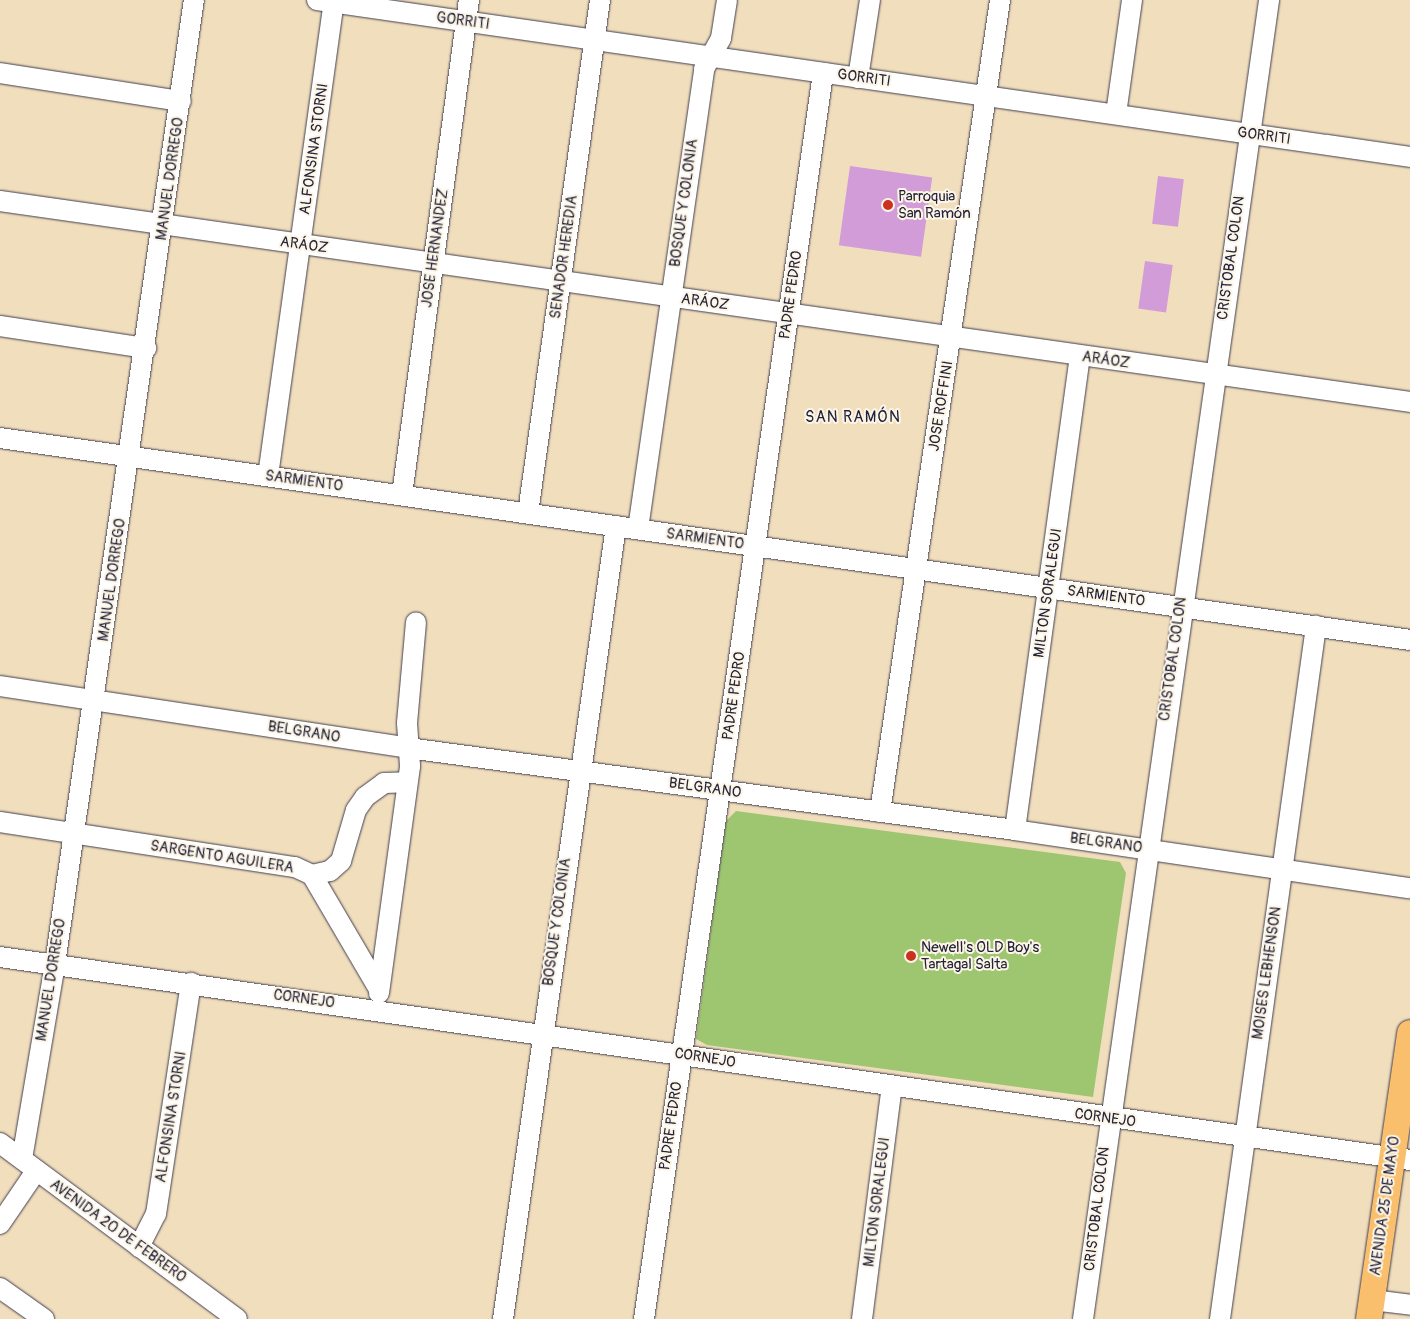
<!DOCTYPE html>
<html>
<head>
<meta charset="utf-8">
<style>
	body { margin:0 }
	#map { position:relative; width:1410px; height:1319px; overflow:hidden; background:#f1debd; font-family:Pangolin,sans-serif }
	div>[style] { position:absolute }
	.green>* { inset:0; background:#9ec570 }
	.building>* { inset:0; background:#d19cd7; transform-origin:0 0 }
	.roads { filter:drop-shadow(0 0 1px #413e4e) drop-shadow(0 0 1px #413e4e) }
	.minor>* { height:20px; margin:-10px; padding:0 10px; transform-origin:10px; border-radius:10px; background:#fff }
	.major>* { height:26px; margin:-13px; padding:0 13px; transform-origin:13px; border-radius:13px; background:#f9bf6d }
	.dots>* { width:14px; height:14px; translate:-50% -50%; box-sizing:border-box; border:2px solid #fcf5e5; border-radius:50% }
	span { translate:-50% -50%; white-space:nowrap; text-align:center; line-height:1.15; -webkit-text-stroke:4px #fcf5e5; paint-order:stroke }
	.street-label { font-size:15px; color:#22223b }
	.poi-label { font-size:15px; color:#22223b }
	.left { translate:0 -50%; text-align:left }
	.neighbourhood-label { font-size:16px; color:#22223b; letter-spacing:1px }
</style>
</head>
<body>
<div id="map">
	<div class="green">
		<i style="clip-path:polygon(736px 811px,1120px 862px,1126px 873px,1093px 1097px,707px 1045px,696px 1039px,726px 821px)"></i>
	</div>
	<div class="building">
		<i style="left:850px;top:166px;width:83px;height:80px;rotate:8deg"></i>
		<i style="left:1158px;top:176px;width:26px;height:48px;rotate:7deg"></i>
		<i style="left:1145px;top:261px;width:28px;height:48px;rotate:8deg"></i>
	</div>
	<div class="roads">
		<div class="minor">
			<i style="left:317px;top:0;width:1104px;rotate:8.17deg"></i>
			<i style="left:0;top:73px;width:183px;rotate:8.8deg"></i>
			<i style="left:858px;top:78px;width:79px;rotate:-81.3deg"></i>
			<i style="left:1116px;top:114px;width:115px;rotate:-82deg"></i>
			<i style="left:0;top:201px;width:1424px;rotate:8.11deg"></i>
			<i style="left:0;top:326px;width:148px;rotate:8.6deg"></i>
			<i style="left:0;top:438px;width:1424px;rotate:8.15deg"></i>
			<i style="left:268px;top:476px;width:481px;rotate:-82.1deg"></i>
			<i style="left:402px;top:495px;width:500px;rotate:-82.3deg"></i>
			<i style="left:528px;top:513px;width:518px;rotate:-82.01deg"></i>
			<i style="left:638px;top:529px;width:465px;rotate:-81.8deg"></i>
			<i style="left:704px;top:69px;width:35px;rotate:-61deg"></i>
			<i style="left:721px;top:38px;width:38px;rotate:-81deg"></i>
			<i style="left:0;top:686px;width:413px;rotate:8.6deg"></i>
			<i style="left:408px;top:748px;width:613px;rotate:7.69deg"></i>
			<i style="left:1015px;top:830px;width:399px;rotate:8.4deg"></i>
			<i style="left:880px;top:812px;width:821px;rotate:-81.59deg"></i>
			<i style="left:0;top:822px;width:298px;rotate:8.7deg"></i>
			<i style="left:295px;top:867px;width:19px;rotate:25deg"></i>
			<i style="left:312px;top:875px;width:132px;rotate:59.6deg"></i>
			<i style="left:1015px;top:830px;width:478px;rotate:-82.2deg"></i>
			<i style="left:312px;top:875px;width:18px;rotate:-13deg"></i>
			<i style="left:330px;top:871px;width:15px;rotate:-42deg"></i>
			<i style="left:341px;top:861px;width:53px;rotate:-73.6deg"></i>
			<i style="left:356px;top:810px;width:16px;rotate:-55deg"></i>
			<i style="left:365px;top:797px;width:24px;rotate:-36deg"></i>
			<i style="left:384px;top:783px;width:23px;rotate:-2deg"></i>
			<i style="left:0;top:957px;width:1425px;rotate:8.19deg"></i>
			<i style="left:379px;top:993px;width:229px;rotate:-82.2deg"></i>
			<i style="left:410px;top:766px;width:43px;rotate:-94deg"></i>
			<i style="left:407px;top:723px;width:101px;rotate:-84.9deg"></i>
			<i style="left:0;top:1143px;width:295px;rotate:36.6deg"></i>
			<i style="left:22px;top:1159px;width:198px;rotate:-80.4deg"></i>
			<i style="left:55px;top:964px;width:974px;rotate:-81.8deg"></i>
			<i style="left:0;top:1224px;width:64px;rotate:-55.8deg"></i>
			<i style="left:139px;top:1247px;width:37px;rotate:-63deg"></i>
			<i style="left:156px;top:1214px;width:234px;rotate:-81.4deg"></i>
			<i style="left:0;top:1288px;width:54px;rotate:35.2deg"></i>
			<i style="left:1372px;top:1300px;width:38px;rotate:7deg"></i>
			<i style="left:503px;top:1319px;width:801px;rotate:-81.89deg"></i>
			<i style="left:644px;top:1319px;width:1259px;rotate:-81.82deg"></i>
			<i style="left:862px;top:1319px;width:235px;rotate:-82.7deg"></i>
			<i style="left:1083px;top:1319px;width:1332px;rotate:-81.97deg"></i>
			<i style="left:1220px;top:1319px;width:700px;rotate:-82.11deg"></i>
		</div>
		<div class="major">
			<i style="left:1369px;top:1319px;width:289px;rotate:-81.8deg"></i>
		</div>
	</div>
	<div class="dots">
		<i style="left:888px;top:205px;background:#c8321e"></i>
		<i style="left:911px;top:956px;background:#c8321e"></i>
	</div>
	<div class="street-label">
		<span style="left:463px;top:21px;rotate:8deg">GORRITI</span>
		<span style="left:864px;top:78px;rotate:8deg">GORRITI</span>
		<span style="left:1264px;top:136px;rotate:8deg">GORRITI</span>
		<span style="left:314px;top:149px;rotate:-82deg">ALFONSINA STORNI</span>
		<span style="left:170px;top:179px;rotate:-82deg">MANUEL DORREGO</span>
		<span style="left:684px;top:203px;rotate:-82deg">BOSQUE Y COLONIA</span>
		<span style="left:304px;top:245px;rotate:8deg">ARÁOZ</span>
		<span style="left:435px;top:248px;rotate:-82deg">JOSE HERNANDEZ</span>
		<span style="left:564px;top:257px;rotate:-82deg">SENADOR HEREDIA</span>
		<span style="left:1231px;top:258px;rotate:-82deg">CRISTOBAL COLON</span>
		<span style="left:791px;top:295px;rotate:-82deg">PADRE PEDRO</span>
		<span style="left:705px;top:302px;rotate:8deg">ARÁOZ</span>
		<span style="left:1106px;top:360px;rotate:8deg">ARÁOZ</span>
		<span style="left:941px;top:406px;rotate:-81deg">JOSE ROFFINI</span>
		<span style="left:304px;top:481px;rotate:8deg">SARMIENTO</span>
		<span style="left:705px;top:539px;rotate:8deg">SARMIENTO</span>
		<span style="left:112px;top:580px;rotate:-82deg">MANUEL DORREGO</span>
		<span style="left:1048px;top:593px;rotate:-82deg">MILTON SORALEGUI</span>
		<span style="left:1106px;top:596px;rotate:8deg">SARMIENTO</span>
		<span style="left:1173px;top:659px;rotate:-82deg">CRISTOBAL COLON</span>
		<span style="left:734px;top:696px;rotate:-82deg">PADRE PEDRO</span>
		<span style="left:304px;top:732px;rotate:9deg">BELGRANO</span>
		<span style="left:705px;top:788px;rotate:8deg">BELGRANO</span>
		<span style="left:1106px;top:843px;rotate:8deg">BELGRANO</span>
		<span style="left:222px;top:857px;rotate:9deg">SARGENTO AGUILERA</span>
		<span style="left:557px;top:922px;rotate:-82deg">BOSQUE Y COLONIA</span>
		<span style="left:1267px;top:973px;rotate:-82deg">MOISES LEBHENSON</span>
		<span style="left:51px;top:980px;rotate:-81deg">MANUEL DORREGO</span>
		<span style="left:304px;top:999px;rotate:8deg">CORNEJO</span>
		<span style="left:705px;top:1058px;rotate:9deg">CORNEJO</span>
		<span style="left:171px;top:1117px;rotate:-81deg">ALFONSINA STORNI</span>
		<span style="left:1105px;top:1118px;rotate:8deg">CORNEJO</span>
		<span style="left:671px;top:1126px;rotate:-82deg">PADRE PEDRO</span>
		<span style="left:877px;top:1202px;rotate:-83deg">MILTON SORALEGUI</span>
		<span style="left:1385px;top:1206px;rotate:-82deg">AVENIDA 25 DE MAYO</span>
		<span style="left:1097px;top:1209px;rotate:-83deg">CRISTOBAL COLON</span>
		<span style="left:118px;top:1231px;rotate:36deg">AVENIDA 20 DE FEBRERO</span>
	</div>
	<div class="poi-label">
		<span class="left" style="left:898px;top:205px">Parroquia<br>San Ramón</span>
		<span class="left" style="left:921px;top:956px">Newell's OLD Boy's<br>Tartagal Salta</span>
	</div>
	<div class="neighbourhood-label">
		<span style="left:853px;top:417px">SAN RAMÓN</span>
	</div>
</div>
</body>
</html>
